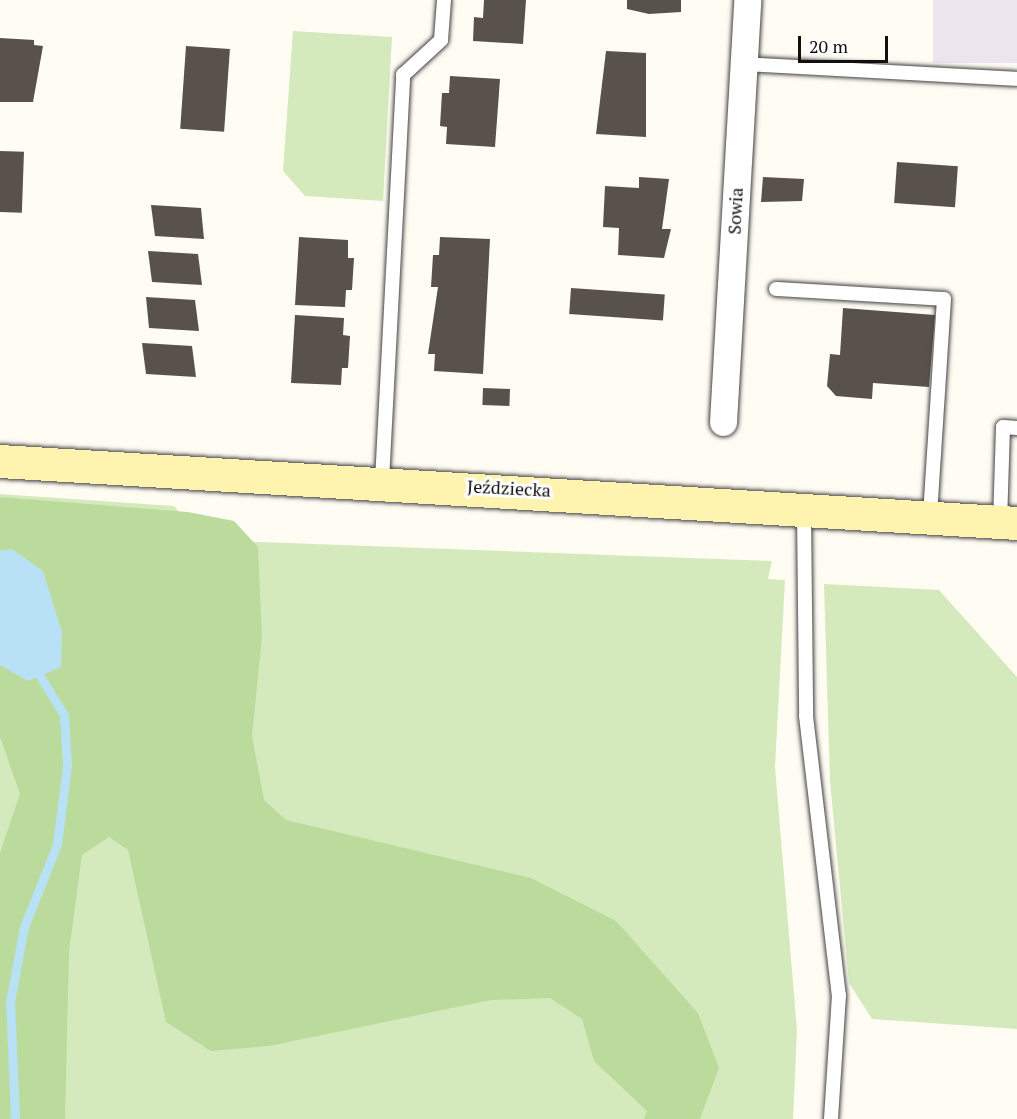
<!DOCTYPE html>
<html>
<head>
<meta charset="utf-8">
<style>
	body { margin:0 }
	#map { position:relative; width:1017px; height:1119px; overflow:hidden; background:#fffcf3; font-family:"PT Serif",serif }
	div>[style] { position:absolute }
	.industrial>* { inset:0; background:#ede5ee; transform-origin:0 0 }
	.green>* { inset:0; background:#d5eabc }
	.forest>* { inset:0; background:#badb9b }
	.water>* { inset:0; background:#b8e1f6 }
	.stream>* { height:9px; margin:-4.5px; padding:0 4.5px; transform-origin:4.5px; border-radius:4.5px; background:#b8e1f6 }
	.building>* { inset:0; background:#59514c; transform-origin:0 0 }
	.roads { filter:drop-shadow(0 0 2px #434343) drop-shadow(0 0 2px #434343) }
	.lane>* { height:14px; margin:-7px; padding:0 7px; transform-origin:7px; border-radius:7px; background:#fff }
	.street>* { height:27px; margin:-13.5px; padding:0 13.5px; transform-origin:13.5px; border-radius:13.5px; background:#fff }
	.secondary>* { height:33px; margin:-16.5px; padding:0 16.5px; transform-origin:16.5px; border-radius:16.5px; background:#fef3af }
	span { translate:-50% -50%; white-space:nowrap; text-align:center; line-height:1.15; -webkit-text-stroke:6px #fff; paint-order:stroke }
	.street-label { font-size:18px; color:#101010 }
	.scale { position:absolute; left:798px; top:36px; width:90px; height:27px; box-sizing:border-box; border:3px solid #101010; border-top:0; padding-left:8px; font-size:18px; line-height:21px; white-space:nowrap; color:#101010; -webkit-text-stroke:4px #fff; paint-order:stroke }
</style>
</head>
<body>
<div id="map">
	<div class="industrial">
		<i style="left:933px;top:0;width:84px;height:63px"></i>
	</div>
	<div class="green">
		<i style="clip-path:polygon(293px 31px,392px 37px,383px 201px,305px 196px,283px 171px)"></i>
		<i style="clip-path:polygon(0 494px,174px 506px,204px 540px,772px 561px,768px 579px,785px 580px,775px 767px,797px 1030px,793px 1119px,0 1119px)"></i>
		<i style="clip-path:polygon(824px 584px,939px 590px,1017px 677px,1017px 1029px,872px 1019px,849px 983px,830px 781px)"></i>
	</div>
	<div class="forest">
		<i style="clip-path:polygon(0 497px,188px 512px,234px 521px,258px 547px,262px 637px,252px 736px,264px 800px,286px 820px,531px 878px,616px 921px,698px 1013px,719px 1068px,700px 1119px,644px 1119px,647px 1111px,594px 1061px,582px 1019px,550px 998px,491px 1000px,269px 1046px,211px 1051px,166px 1022px,128px 850px,109px 837px,82px 855px,69px 951px,65px 1119px,0 1119px,0 853px,20px 794px,0 737px)"></i>
	</div>
	<div class="water">
		<i style="clip-path:polygon(12px 549px,43px 571px,62px 632px,61px 667px,28px 681px,0 665px,0 551px)"></i>
	</div>
	<div class="stream">
		<i style="left:15px;top:1119px;width:117px;rotate:-92.4deg"></i>
		<i style="left:10px;top:1002px;width:76px;rotate:-79.4deg"></i>
		<i style="left:24px;top:927px;width:89px;rotate:-68.3deg"></i>
		<i style="left:57px;top:844px;width:79px;rotate:-82.7deg"></i>
		<i style="left:67px;top:766px;width:51px;rotate:-93.4deg"></i>
		<i style="left:64px;top:715px;width:46px;rotate:-121.6deg"></i>
	</div>
	<div class="building">
		<i style="clip-path:polygon(484px 0,526px 0,523px 44px,473px 41px,474px 17px,483px 18px)"></i>
		<i style="clip-path:polygon(627px 0,681px 0,681px 12px,649px 14px,627px 9px)"></i>
		<i style="clip-path:polygon(0 38px,34px 40px,34px 45px,43px 46px,33px 102px,0 102px)"></i>
		<i style="left:186px;top:46px;width:44px;height:83px;rotate:4deg"></i>
		<i style="clip-path:polygon(606px 51px,646px 53px,646px 137px,596px 134px)"></i>
		<i style="clip-path:polygon(450px 76px,500px 79px,495px 147px,446px 144px,447px 127px,440px 126px,442px 93px,449px 93px)"></i>
		<i style="left:0;top:151px;width:24px;height:61px;rotate:2deg"></i>
		<i style="left:897px;top:162px;width:61px;height:41px;rotate:4deg"></i>
		<i style="clip-path:polygon(639px 177px,669px 179px,662px 229px,671px 229px,664px 258px,618px 255px,619px 228px,603px 227px,605px 186px,639px 188px)"></i>
		<i style="clip-path:polygon(763px 177px,804px 179px,802px 201px,761px 202px)"></i>
		<i style="clip-path:polygon(151px 205px,201px 208px,204px 239px,155px 236px)"></i>
		<i style="clip-path:polygon(299px 237px,348px 240px,348px 258px,354px 258px,352px 290px,346px 290px,345px 307px,295px 305px)"></i>
		<i style="clip-path:polygon(440px 237px,490px 239px,483px 374px,434px 371px,435px 354px,428px 354px,438px 287px,431px 287px,433px 255px,439px 255px)"></i>
		<i style="clip-path:polygon(148px 251px,198px 254px,202px 285px,152px 282px)"></i>
		<i style="left:571px;top:288px;width:94px;height:26px;rotate:4deg"></i>
		<i style="clip-path:polygon(146px 297px,195px 300px,199px 331px,149px 328px)"></i>
		<i style="clip-path:polygon(843px 308px,935px 315px,929px 387px,873px 383px,872px 399px,836px 396px,827px 386px,830px 354px,840px 355px)"></i>
		<i style="clip-path:polygon(295px 315px,344px 318px,343px 335px,350px 336px,348px 368px,342px 368px,341px 385px,291px 383px)"></i>
		<i style="clip-path:polygon(142px 343px,192px 346px,196px 377px,146px 374px)"></i>
		<i style="left:483px;top:388px;width:27px;height:17px;rotate:2deg"></i>
	</div>
	<div class="roads">
		<div class="lane">
			<i style="left:743px;top:64px;width:274px;rotate:3.1deg"></i>
			<i style="left:776px;top:289px;width:168px;rotate:3.4deg"></i>
			<i style="left:944px;top:299px;width:219px;rotate:93.7deg"></i>
			<i style="left:382px;top:481px;width:407px;rotate:-87deg"></i>
			<i style="left:403px;top:75px;width:52px;rotate:-42.6deg"></i>
			<i style="left:441px;top:40px;width:40px;rotate:-85.7deg"></i>
			<i style="left:804px;top:511px;width:205px;rotate:89.4deg"></i>
			<i style="left:806px;top:716px;width:281px;rotate:83.3deg"></i>
			<i style="left:839px;top:995px;width:124px;rotate:93.7deg"></i>
			<i style="left:1000px;top:523px;width:96px;rotate:-88.2deg"></i>
			<i style="left:1003px;top:427px;width:14px;rotate:4deg"></i>
		</div>
		<div class="street">
			<i style="left:723px;top:422px;width:423px;rotate:-86.7deg"></i>
		</div>
		<div class="secondary">
			<i style="left:0;top:461px;width:1019px;rotate:3.49deg"></i>
		</div>
	</div>
	<div class="street-label">
		<span style="left:735px;top:211px;rotate:-87deg">Sowia</span>
		<span style="left:509px;top:488px;rotate:3deg">Jeździecka</span>
	</div>
	<div class="scale">20 m</div>
</div>
</body>
</html>
